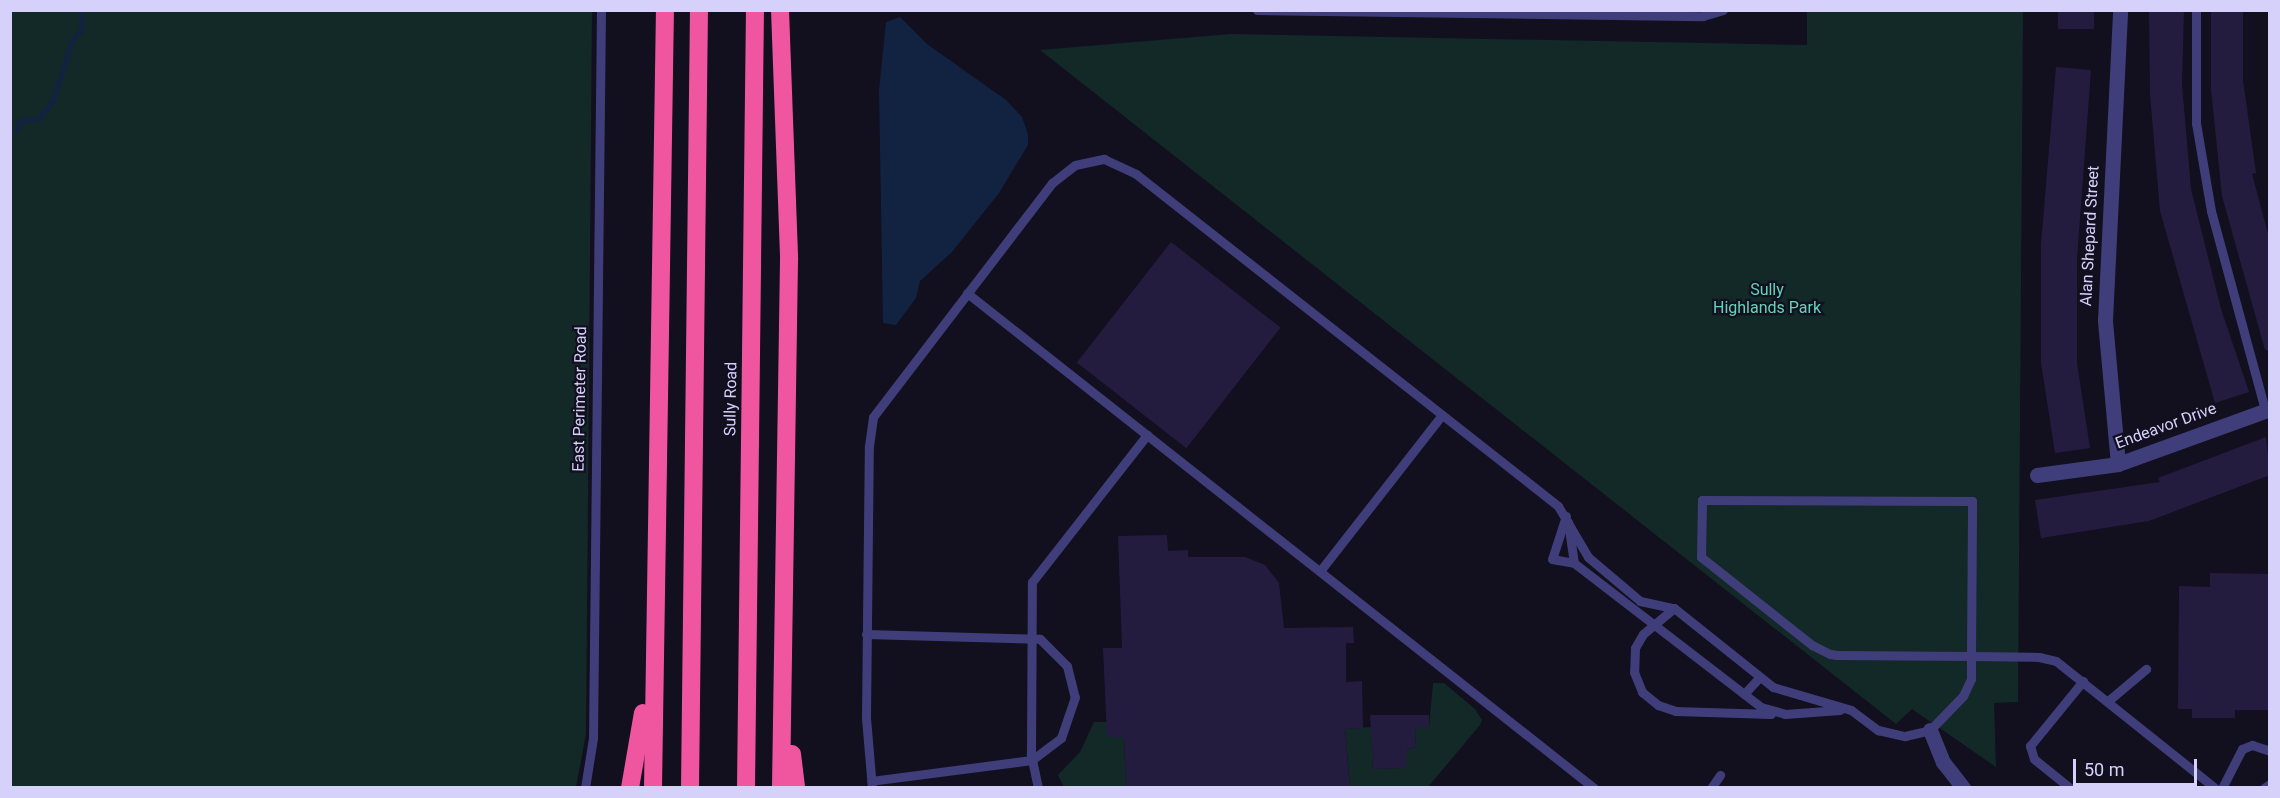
<!DOCTYPE html>
<html>
<head>
<meta charset="utf-8">
<style>
	body { margin:0 }
	#map { position:relative; width:2280px; height:798px; overflow:hidden; background:#120f1f; font-family:Roboto,sans-serif }
	div>[style] { position:absolute }
	.green>* { inset:0; background:#122928 }
	.water>* { inset:0; background:#112341 }
	.stream>* { height:5px; margin:-2.5px; padding:0 2.5px; transform-origin:2.5px; border-radius:2.5px; background:#112341 }
	.building>* { inset:0; background:#241c3f; transform-origin:0 0 }
	.lane>* { height:9px; margin:-4.5px; padding:0 4.5px; transform-origin:4.5px; border-radius:4.5px; background:#403e7a }
	.street>* { height:15px; margin:-7.5px; padding:0 7.5px; transform-origin:7.5px; border-radius:7.5px; background:#403e7a }
	.highway>* { height:18px; margin:-9px; padding:0 9px; transform-origin:9px; border-radius:9px; background:#f0569f }
	span { translate:-50% -50%; white-space:nowrap; text-align:center; line-height:1.15; -webkit-text-stroke:4.5px #120f1f; paint-order:stroke }
	.street-label { font-size:16px; color:#d6d1fb }
	.park-label { font-size:16px; color:#64d4b9 }
	.frame { position:absolute; inset:0; border:12px solid #d6d1fb; pointer-events:none }
	.scale { position:absolute; left:2073px; top:759px; width:124px; height:27px; box-sizing:border-box; border:3px solid #d6d1fb; border-top:0; padding-left:8px; font-size:18px; line-height:21px; white-space:nowrap; color:#d6d1fb; -webkit-text-stroke:4px #120f1f; paint-order:stroke }
</style>
</head>
<body>
<div id="map">
	<div class="green">
		<i style="clip-path:polygon(10px 11px,592px 11px,586px 734px,576px 787px,11px 787px)"></i>
		<i style="clip-path:polygon(1807px 11px,2023px 11px,2018px 702px,1994px 703px,1996px 767px,1912px 709px,1896px 724px,1040px 50px,1231px 34px,1807px 45px)"></i>
		<i style="clip-path:polygon(1433px 683px,1444px 683px,1475px 709px,1482px 720px,1480px 725px,1428px 787px,1350px 787px,1345px 729px,1371px 727px,1373px 769px,1404px 768px,1408px 749px,1416px 747px,1415px 728px,1429px 727px)"></i>
		<i style="clip-path:polygon(1094px 722px,1107px 722px,1107px 737px,1124px 737px,1126px 787px,1064px 787px,1058px 775px,1080px 752px)"></i>
	</div>
	<div class="water">
		<i style="clip-path:polygon(900px 17px,927px 44px,1006px 100px,1022px 117px,1028px 134px,1028px 145px,999px 193px,952px 252px,920px 281px,916px 298px,896px 325px,883px 323px,879px 90px,886px 22px)"></i>
	</div>
	<div class="stream">
		<i style="left:17px;top:130px;width:9px;rotate:-72deg"></i>
		<i style="left:20px;top:121px;width:19px;rotate:-9deg"></i>
		<i style="left:39px;top:118px;width:23px;rotate:-52deg"></i>
		<i style="left:53px;top:100px;width:63px;rotate:-72.4deg"></i>
		<i style="left:72px;top:40px;width:13px;rotate:-48deg"></i>
		<i style="left:81px;top:30px;width:20px;rotate:-90deg"></i>
	</div>
	<div class="building">
		<i style="left:2058px;top:10px;width:36px;height:19px"></i>
		<i style="clip-path:polygon(2149px 10px,2184px 10px,2182px 84px,2191px 189px,2221px 309px,2249px 392px,2215px 403px,2160px 211px,2150px 94px)"></i>
		<i style="clip-path:polygon(2211px 10px,2243px 10px,2243px 80px,2256px 173px,2252px 174px,2270px 241px,2270px 350px,2265px 350px,2222px 196px,2211px 89px)"></i>
		<i style="clip-path:polygon(2056px 67px,2091px 70px,2077px 259px,2077px 363px,2090px 448px,2055px 453px,2041px 363px,2041px 244px)"></i>
		<i style="left:1171px;top:242px;width:139px;height:153px;rotate:38deg"></i>
		<i style="clip-path:polygon(2266px 437px,2270px 475px,2149px 521px,2041px 538px,2035px 500px,2160px 482px,2158px 478px)"></i>
		<i style="clip-path:polygon(1167px 535px,1168px 551px,1188px 550px,1188px 557px,1245px 557px,1265px 565px,1279px 583px,1284px 628px,1353px 627px,1354px 643px,1346px 643px,1346px 682px,1362px 681px,1363px 728px,1345px 729px,1350px 788px,1126px 788px,1124px 737px,1107px 737px,1103px 648px,1122px 648px,1118px 536px)"></i>
		<i style="clip-path:polygon(2210px 573px,2270px 574px,2270px 710px,2235px 710px,2235px 718px,2192px 718px,2192px 709px,2178px 709px,2179px 586px,2210px 587px)"></i>
		<i style="clip-path:polygon(1370px 715px,1429px 715px,1429px 728px,1415px 728px,1416px 747px,1408px 749px,1405px 768px,1373px 769px)"></i>
	</div>
	<div class="lane">
		<i style="left:1257px;top:10px;width:446px;rotate:0.8deg"></i>
		<i style="left:1703px;top:16px;width:21px;rotate:-17deg"></i>
		<i style="left:2196px;top:10px;width:113px;rotate:90deg"></i>
		<i style="left:2196px;top:123px;width:89px;rotate:80.3deg"></i>
		<i style="left:2211px;top:211px;width:206px;rotate:74.8deg"></i>
		<i style="left:967px;top:293px;width:799px;rotate:38.29deg"></i>
		<i style="left:1566px;top:516px;width:45px;rotate:108deg"></i>
		<i style="left:1552px;top:559px;width:22px;rotate:10deg"></i>
		<i style="left:1568px;top:522px;width:41px;rotate:81.7deg"></i>
		<i style="left:1574px;top:563px;width:236px;rotate:37.6deg"></i>
		<i style="left:1761px;top:707px;width:25px;rotate:16deg"></i>
		<i style="left:1785px;top:714px;width:55px;rotate:-4.2deg"></i>
		<i style="left:1320px;top:571px;width:198px;rotate:-52deg"></i>
		<i style="left:1674px;top:608px;width:40px;rotate:140deg"></i>
		<i style="left:1643px;top:634px;width:16px;rotate:120deg"></i>
		<i style="left:1635px;top:648px;width:24px;rotate:92deg"></i>
		<i style="left:1634px;top:672px;width:22px;rotate:68deg"></i>
		<i style="left:1642px;top:692px;width:21px;rotate:39deg"></i>
		<i style="left:1658px;top:705px;width:18px;rotate:19deg"></i>
		<i style="left:1675px;top:711px;width:96px;rotate:1.8deg"></i>
		<i style="left:866px;top:634px;width:174px;rotate:1.6deg"></i>
		<i style="left:1040px;top:639px;width:38px;rotate:45deg"></i>
		<i style="left:1067px;top:666px;width:32px;rotate:76deg"></i>
		<i style="left:1075px;top:697px;width:43px;rotate:108.9deg"></i>
		<i style="left:1061px;top:738px;width:36px;rotate:143deg"></i>
		<i style="left:1032px;top:760px;width:162px;rotate:172.6deg"></i>
		<i style="left:1744px;top:694px;width:23px;rotate:-47deg"></i>
		<i style="left:2108px;top:701px;width:50px;rotate:-40.1deg"></i>
		<i style="left:585px;top:788px;width:51px;rotate:-80.9deg"></i>
		<i style="left:593px;top:738px;width:728px;rotate:-89.37deg"></i>
		<i style="left:872px;top:788px;width:70px;rotate:-94.9deg"></i>
		<i style="left:866px;top:718px;width:272px;rotate:-89.4deg"></i>
		<i style="left:869px;top:446px;width:29px;rotate:-82deg"></i>
		<i style="left:873px;top:417px;width:295px;rotate:-52.6deg"></i>
		<i style="left:1052px;top:183px;width:29px;rotate:-38deg"></i>
		<i style="left:1075px;top:165px;width:30px;rotate:-12deg"></i>
		<i style="left:1104px;top:159px;width:35px;rotate:25deg"></i>
		<i style="left:1136px;top:174px;width:537px;rotate:38.19deg"></i>
		<i style="left:1558px;top:506px;width:59px;rotate:59.5deg"></i>
		<i style="left:1588px;top:557px;width:68px;rotate:40.2deg"></i>
		<i style="left:1640px;top:601px;width:35px;rotate:12deg"></i>
		<i style="left:1674px;top:608px;width:127px;rotate:38.6deg"></i>
		<i style="left:1773px;top:687px;width:81px;rotate:16.4deg"></i>
		<i style="left:1851px;top:710px;width:34px;rotate:37deg"></i>
		<i style="left:1878px;top:730px;width:28px;rotate:13deg"></i>
		<i style="left:1905px;top:736px;width:26px;rotate:-13deg"></i>
		<i style="left:1930px;top:730px;width:47px;rotate:-45.9deg"></i>
		<i style="left:1963px;top:696px;width:19px;rotate:-65deg"></i>
		<i style="left:1971px;top:679px;width:23px;rotate:-90deg"></i>
		<i style="left:1971px;top:656px;width:155px;rotate:-89.6deg"></i>
		<i style="left:1972px;top:501px;width:270px;rotate:-179.8deg"></i>
		<i style="left:1702px;top:500px;width:57px;rotate:91deg"></i>
		<i style="left:1701px;top:557px;width:142px;rotate:38.4deg"></i>
		<i style="left:1812px;top:645px;width:20px;rotate:27deg"></i>
		<i style="left:1830px;top:654px;width:7px;rotate:8deg"></i>
		<i style="left:1837px;top:655px;width:134px;rotate:0.4deg"></i>
		<i style="left:1971px;top:656px;width:68px;rotate:0.8deg"></i>
		<i style="left:2039px;top:657px;width:17px;rotate:13deg"></i>
		<i style="left:2056px;top:661px;width:203px;rotate:38.6deg"></i>
		<i style="left:1038px;top:788px;width:35px;rotate:-102deg"></i>
		<i style="left:1031px;top:754px;width:172px;rotate:-89.7deg"></i>
		<i style="left:1032px;top:582px;width:187px;rotate:-52deg"></i>
		<i style="left:1711px;top:788px;width:16px;rotate:-55deg"></i>
		<i style="left:2070px;top:788px;width:46px;rotate:-141.1deg"></i>
		<i style="left:2034px;top:759px;width:14px;rotate:-107deg"></i>
		<i style="left:2030px;top:746px;width:84px;rotate:-50.8deg"></i>
		<i style="left:2222px;top:788px;width:44px;rotate:-62.9deg"></i>
		<i style="left:2242px;top:749px;width:11px;rotate:-22deg"></i>
		<i style="left:2252px;top:745px;width:19px;rotate:18deg"></i>
		<i style="left:2264px;top:788px;width:7px;rotate:-34deg"></i>
	</div>
	<div class="street">
		<i style="left:2118px;top:464px;width:145px;rotate:-95.2deg"></i>
		<i style="left:2105px;top:320px;width:310px;rotate:-87.2deg"></i>
		<i style="left:2037px;top:475px;width:82px;rotate:-7.7deg"></i>
		<i style="left:2118px;top:464px;width:162px;rotate:-19.9deg"></i>
		<i style="left:1930px;top:730px;width:35px;rotate:68deg"></i>
		<i style="left:1943px;top:762px;width:33px;rotate:52deg"></i>
	</div>
	<div class="highway">
		<i style="left:780px;top:10px;width:250px;rotate:87.9deg"></i>
		<i style="left:789px;top:260px;width:528px;rotate:90.87deg"></i>
		<i style="left:792px;top:754px;width:34px;rotate:83deg"></i>
		<i style="left:630px;top:788px;width:76px;rotate:-80.2deg"></i>
		<i style="left:653px;top:788px;width:778px;rotate:-89.12deg"></i>
		<i style="left:690px;top:788px;width:778px;rotate:-89.34deg"></i>
		<i style="left:746px;top:788px;width:778px;rotate:-89.34deg"></i>
	</div>
	<div class="street-label">
		<span style="left:2090px;top:236px;rotate:-87deg">Alan Shepard Street</span>
		<span style="left:580px;top:399px;rotate:-89deg">East Perimeter Road</span>
		<span style="left:731px;top:399px;rotate:-89deg">Sully Road</span>
		<span style="left:2166px;top:426px;rotate:-20deg">Endeavor Drive</span>
	</div>
	<div class="park-label">
		<span style="left:1767px;top:299px">Sully<br>Highlands Park</span>
	</div>
	<div class="frame"></div>
	<div class="scale">50 m</div>
</div>
</body>
</html>
